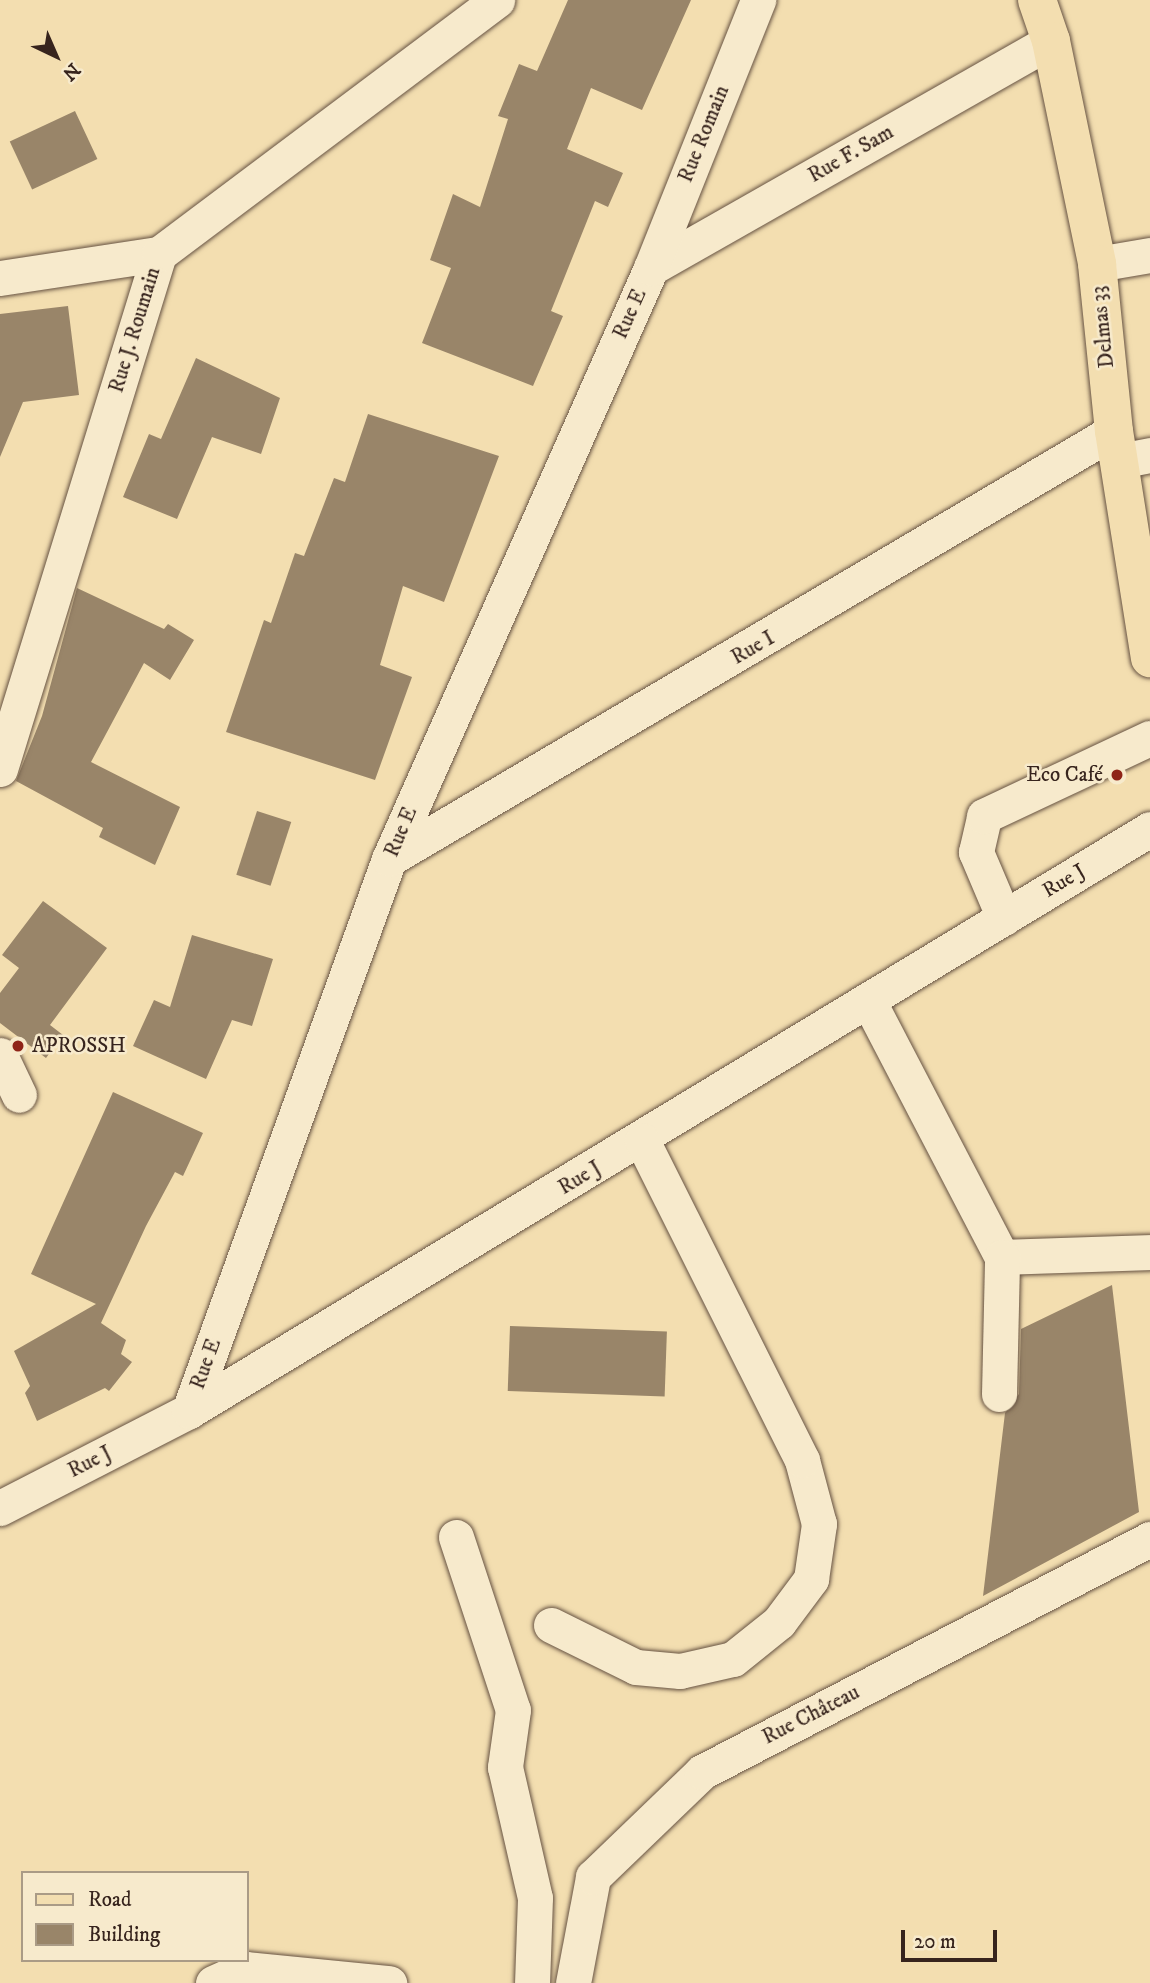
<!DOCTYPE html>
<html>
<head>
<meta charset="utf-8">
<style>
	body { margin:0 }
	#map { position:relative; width:1150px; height:1983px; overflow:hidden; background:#f3deb0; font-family:"IM FELL DW Pica",serif }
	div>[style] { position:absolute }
	.building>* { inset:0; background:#998569; transform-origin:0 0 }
	.roads { filter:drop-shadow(0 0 2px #665242) drop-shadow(0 0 2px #665242) }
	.minor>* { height:35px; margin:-17.5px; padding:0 17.5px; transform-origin:17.5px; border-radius:17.5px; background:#f7eacc }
	.major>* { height:38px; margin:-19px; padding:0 19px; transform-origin:19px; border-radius:19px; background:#f3deb0 }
	.dots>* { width:19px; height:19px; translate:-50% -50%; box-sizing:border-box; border:4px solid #f7eacc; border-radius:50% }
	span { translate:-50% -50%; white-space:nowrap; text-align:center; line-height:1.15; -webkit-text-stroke:5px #f7eacc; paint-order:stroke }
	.street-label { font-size:21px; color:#37241d }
	.poi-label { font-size:21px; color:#37241d }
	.right { translate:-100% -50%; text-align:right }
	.left { translate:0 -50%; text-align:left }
	.legend { position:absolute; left:21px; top:1871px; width:228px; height:91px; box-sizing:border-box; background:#f7eacc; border:2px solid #aa9b86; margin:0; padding:9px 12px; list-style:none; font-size:21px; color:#37241d }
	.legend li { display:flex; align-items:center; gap:14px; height:35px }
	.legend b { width:35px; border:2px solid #aa9b86 }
	.north { position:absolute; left:21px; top:21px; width:70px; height:70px; -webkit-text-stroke:5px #f7eacc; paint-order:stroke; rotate:136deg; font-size:19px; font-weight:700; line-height:28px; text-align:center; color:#37241d }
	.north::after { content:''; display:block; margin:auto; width:24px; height:32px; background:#37241d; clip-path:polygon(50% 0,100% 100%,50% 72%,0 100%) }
	.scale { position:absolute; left:901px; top:1930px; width:96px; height:32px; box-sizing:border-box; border:4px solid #37241d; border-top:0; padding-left:9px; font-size:21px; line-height:24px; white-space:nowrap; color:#37241d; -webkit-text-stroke:5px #f7eacc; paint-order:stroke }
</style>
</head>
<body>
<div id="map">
	<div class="building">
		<i style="clip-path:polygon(568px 0,691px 0,642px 110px,591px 88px,567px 149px,623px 173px,608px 207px,595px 201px,551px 311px,563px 316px,533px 386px,422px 343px,451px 268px,430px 260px,453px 194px,480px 207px,508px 119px,498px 116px,519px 64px,537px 71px)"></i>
		<i style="left:75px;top:111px;width:53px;height:72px;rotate:65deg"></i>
		<i style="clip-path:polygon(68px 306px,79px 395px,23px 402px,0 457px,0 314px)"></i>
		<i style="clip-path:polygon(196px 358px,280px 398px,261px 454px,212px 437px,177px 519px,123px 497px,149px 434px,161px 439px)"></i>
		<i style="clip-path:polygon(368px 414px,499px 456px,444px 602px,403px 586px,380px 665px,412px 677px,375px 780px,226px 732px,264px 620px,271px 623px,295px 553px,304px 556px,334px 478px,345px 482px)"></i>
		<i style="clip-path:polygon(77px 588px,164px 629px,168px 624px,194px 640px,170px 680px,144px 663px,91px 762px,180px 807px,155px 865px,99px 837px,103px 828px,16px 781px,42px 716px)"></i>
		<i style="left:257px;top:811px;width:36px;height:67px;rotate:18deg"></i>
		<i style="clip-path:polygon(43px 901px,107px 948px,50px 1025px,63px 1035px,46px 1058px,0 1023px,0 993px,19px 968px,2px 955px)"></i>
		<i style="clip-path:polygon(192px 935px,273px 959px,252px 1026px,232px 1020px,206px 1079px,133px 1046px,154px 1000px,170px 1007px)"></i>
		<i style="clip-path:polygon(113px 1092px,203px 1133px,183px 1176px,175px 1172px,146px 1226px,101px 1323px,126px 1340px,121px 1354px,132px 1362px,109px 1391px,105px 1388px,37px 1421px,25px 1393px,30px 1386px,14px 1351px,96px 1304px,31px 1274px)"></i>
		<i style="clip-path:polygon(1112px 1285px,1139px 1512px,983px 1596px,1005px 1413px,1019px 1394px,1021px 1329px)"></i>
		<i style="left:510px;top:1326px;width:157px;height:65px;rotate:2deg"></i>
	</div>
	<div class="roads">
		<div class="minor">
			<i style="left:1097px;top:264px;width:54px;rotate:-9.6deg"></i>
			<i style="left:651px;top:268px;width:460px;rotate:-29.6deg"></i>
			<i style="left:0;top:278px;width:161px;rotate:-8.6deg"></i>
			<i style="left:1119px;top:461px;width:32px;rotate:-11deg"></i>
			<i style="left:0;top:769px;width:539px;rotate:-72.84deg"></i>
			<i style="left:159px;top:254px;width:423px;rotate:-36.9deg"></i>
			<i style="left:389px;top:859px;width:842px;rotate:-30.56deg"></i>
			<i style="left:1004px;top:918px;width:72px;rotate:-113deg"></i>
			<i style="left:976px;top:852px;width:37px;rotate:-77deg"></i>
			<i style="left:984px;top:816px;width:183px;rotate:-25.2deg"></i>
			<i style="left:868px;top:1000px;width:290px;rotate:62.5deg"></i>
			<i style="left:1002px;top:1257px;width:148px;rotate:-1.9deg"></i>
			<i style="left:0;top:1055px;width:44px;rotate:64.6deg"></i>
			<i style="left:999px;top:1394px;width:137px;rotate:-88.7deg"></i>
			<i style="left:189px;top:1411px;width:587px;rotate:-70.08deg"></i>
			<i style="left:389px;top:859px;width:646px;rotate:-66.09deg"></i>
			<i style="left:651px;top:268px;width:289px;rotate:-68.2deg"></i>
			<i style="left:0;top:1508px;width:212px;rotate:-27.2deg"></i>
			<i style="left:189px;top:1411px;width:1123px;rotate:-31.2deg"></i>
			<i style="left:456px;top:1537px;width:182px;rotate:71.8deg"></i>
			<i style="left:513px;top:1710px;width:58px;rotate:98deg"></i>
			<i style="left:505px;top:1767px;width:134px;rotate:77.1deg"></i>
			<i style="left:535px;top:1898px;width:85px;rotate:92deg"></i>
			<i style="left:551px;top:1625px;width:95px;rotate:26.3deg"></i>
			<i style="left:636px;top:1667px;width:44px;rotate:5.2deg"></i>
			<i style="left:680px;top:1671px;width:54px;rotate:-12.8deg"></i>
			<i style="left:733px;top:1659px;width:59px;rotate:-38.8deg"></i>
			<i style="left:779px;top:1622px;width:54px;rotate:-53.3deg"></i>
			<i style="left:811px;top:1579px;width:56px;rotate:-81.7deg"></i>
			<i style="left:819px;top:1524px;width:66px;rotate:-104.9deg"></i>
			<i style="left:802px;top:1460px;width:357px;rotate:-116.6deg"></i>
			<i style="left:213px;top:1983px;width:35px;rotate:-24deg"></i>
			<i style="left:245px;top:1969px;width:145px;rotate:5.6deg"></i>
			<i style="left:573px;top:1983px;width:108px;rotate:-79.3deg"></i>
			<i style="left:593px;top:1877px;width:151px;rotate:-43.9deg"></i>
			<i style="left:702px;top:1772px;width:505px;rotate:-27.48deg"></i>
		</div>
		<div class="major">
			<i style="left:1037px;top:0;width:43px;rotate:71.1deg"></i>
			<i style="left:1051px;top:41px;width:228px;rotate:78.3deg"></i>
			<i style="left:1097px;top:264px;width:168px;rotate:84.2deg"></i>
			<i style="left:1114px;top:431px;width:230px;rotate:81deg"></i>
		</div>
	</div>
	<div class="dots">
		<i style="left:1117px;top:775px;background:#8f2418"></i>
		<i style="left:18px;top:1046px;background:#8f2418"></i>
	</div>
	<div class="street-label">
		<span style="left:704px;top:134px;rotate:-68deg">Rue Romain</span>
		<span style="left:851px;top:154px;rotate:-30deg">Rue F. Sam</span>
		<span style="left:630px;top:314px;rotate:-66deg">Rue E</span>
		<span style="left:1103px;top:327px;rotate:-96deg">Delmas 33</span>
		<span style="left:135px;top:330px;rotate:-73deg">Rue J. Roumain</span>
		<span style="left:753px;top:648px;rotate:-30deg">Rue I</span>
		<span style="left:401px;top:832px;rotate:-67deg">Rue E</span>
		<span style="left:1064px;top:881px;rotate:-31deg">Rue J</span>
		<span style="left:580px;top:1178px;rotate:-31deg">Rue J</span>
		<span style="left:206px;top:1364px;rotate:-70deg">Rue E</span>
		<span style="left:90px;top:1462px;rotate:-27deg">Rue J</span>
		<span style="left:811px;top:1715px;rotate:-27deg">Rue Château</span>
	</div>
	<div class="poi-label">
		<span class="right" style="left:1103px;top:775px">Eco Café</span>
		<span class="left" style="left:32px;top:1046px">APROSSH</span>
	</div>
	<ul class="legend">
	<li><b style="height:9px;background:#f3deb0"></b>Road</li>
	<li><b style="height:19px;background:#998569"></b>Building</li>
	</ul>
	<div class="north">N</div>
	<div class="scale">20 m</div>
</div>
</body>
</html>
